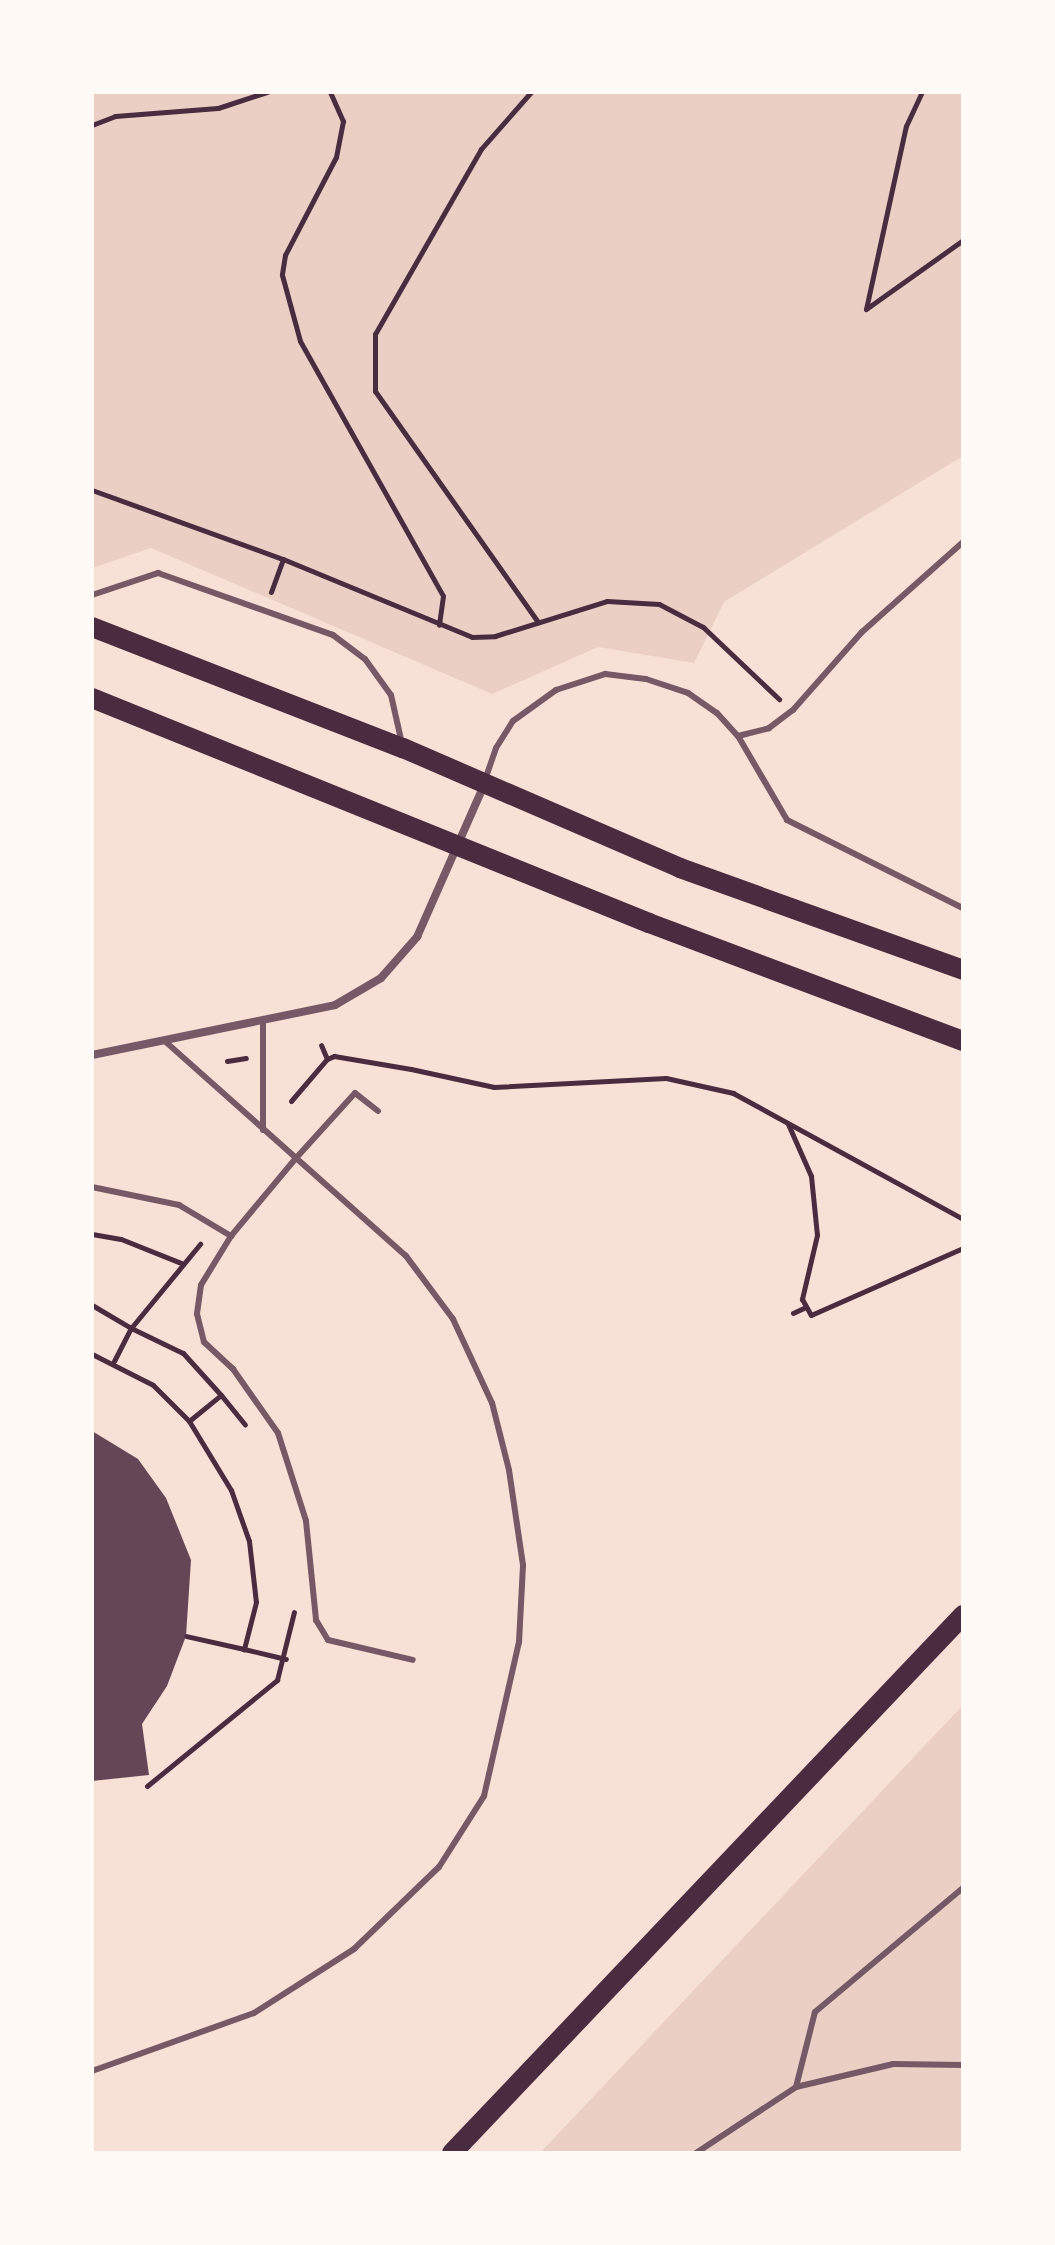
<!DOCTYPE html>
<html>
<head>
<meta charset="utf-8">
<style>
	body { margin:0 }
	#map { position:relative; width:1055px; height:2245px; overflow:hidden; background:#f7e1d7; font-family:Overpass,sans-serif }
	div>[style] { position:absolute }
	.green>* { inset:0; background:#ebcfc5 }
	.building>* { inset:0; background:#644757 }
	.path>* { height:5px; margin:-2.5px; padding:0 2.5px; transform-origin:2.5px; border-radius:2.5px; background:#4a2c40 }
	.service>* { height:6px; margin:-3px; padding:0 3px; transform-origin:3px; border-radius:3px; background:#755966 }
	.minor>* { height:8px; margin:-4px; padding:0 4px; transform-origin:4px; border-radius:4px; background:#755966 }
	.primary>* { height:20px; margin:-10px; padding:0 10px; transform-origin:10px; border-radius:10px; background:#4a2c40 }
	span { translate:-50% -50%; white-space:nowrap; text-align:center; line-height:1.15; -webkit-text-stroke:6px #fffaf5; paint-order:stroke }
	.frame { position:absolute; inset:0; border:94px solid #fffaf5; pointer-events:none }
</style>
</head>
<body>
<div id="map">
	<div class="green">
		<i style="clip-path:polygon(92px 92px,963px 92px,963px 456px,724px 602px,694px 663px,598px 647px,492px 694px,151px 548px,92px 568px)"></i>
		<i style="clip-path:polygon(963px 1705px,963px 2153px,540px 2153px)"></i>
	</div>
	<div class="building">
		<i style="clip-path:polygon(92px 1431px,138px 1459px,166px 1498px,191px 1560px,186px 1636px,167px 1686px,142px 1724px,149px 1775px,92px 1781px)"></i>
	</div>
	<div class="path">
		<i style="left:330px;top:92px;width:32px;rotate:66deg"></i>
		<i style="left:343px;top:121px;width:37px;rotate:101deg"></i>
		<i style="left:336px;top:157px;width:110px;rotate:117.5deg"></i>
		<i style="left:285px;top:255px;width:20px;rotate:99deg"></i>
		<i style="left:282px;top:275px;width:68px;rotate:74.7deg"></i>
		<i style="left:300px;top:341px;width:292px;rotate:60.7deg"></i>
		<i style="left:443px;top:596px;width:29px;rotate:98deg"></i>
		<i style="left:531px;top:92px;width:76px;rotate:131.3deg"></i>
		<i style="left:481px;top:149px;width:213px;rotate:119.8deg"></i>
		<i style="left:375px;top:334px;width:57px;rotate:90deg"></i>
		<i style="left:375px;top:391px;width:283px;rotate:54.8deg"></i>
		<i style="left:92px;top:125px;width:25px;rotate:-21deg"></i>
		<i style="left:115px;top:116px;width:103px;rotate:-4.4deg"></i>
		<i style="left:218px;top:108px;width:52px;rotate:-18.1deg"></i>
		<i style="left:866px;top:309px;width:187px;rotate:-77.7deg"></i>
		<i style="left:906px;top:126px;width:38px;rotate:-65deg"></i>
		<i style="left:866px;top:309px;width:119px;rotate:-35.4deg"></i>
		<i style="left:92px;top:490px;width:203px;rotate:19.9deg"></i>
		<i style="left:283px;top:559px;width:204px;rotate:22.4deg"></i>
		<i style="left:472px;top:637px;width:23px;rotate:-2deg"></i>
		<i style="left:495px;top:636px;width:117px;rotate:-17.4deg"></i>
		<i style="left:607px;top:601px;width:52px;rotate:3.3deg"></i>
		<i style="left:659px;top:604px;width:50px;rotate:27.6deg"></i>
		<i style="left:703px;top:627px;width:105px;rotate:43.5deg"></i>
		<i style="left:271px;top:592px;width:35px;rotate:-70deg"></i>
		<i style="left:327px;top:1059px;width:8px;rotate:-23deg"></i>
		<i style="left:334px;top:1056px;width:78px;rotate:9.6deg"></i>
		<i style="left:411px;top:1069px;width:85px;rotate:12.2deg"></i>
		<i style="left:494px;top:1087px;width:172px;rotate:-3deg"></i>
		<i style="left:666px;top:1078px;width:69px;rotate:12.6deg"></i>
		<i style="left:733px;top:1093px;width:262px;rotate:28.7deg"></i>
		<i style="left:227px;top:1061px;width:19px;rotate:-9deg"></i>
		<i style="left:291px;top:1101px;width:55px;rotate:-49.4deg"></i>
		<i style="left:327px;top:1059px;width:15px;rotate:-113deg"></i>
		<i style="left:788px;top:1124px;width:57px;rotate:66.1deg"></i>
		<i style="left:811px;top:1176px;width:59px;rotate:84.2deg"></i>
		<i style="left:817px;top:1235px;width:66px;rotate:103.2deg"></i>
		<i style="left:802px;top:1299px;width:18px;rotate:61deg"></i>
		<i style="left:811px;top:1315px;width:166px;rotate:-23.8deg"></i>
		<i style="left:92px;top:1234px;width:29px;rotate:10deg"></i>
		<i style="left:121px;top:1239px;width:65px;rotate:21.8deg"></i>
		<i style="left:92px;top:1305px;width:45px;rotate:30.5deg"></i>
		<i style="left:131px;top:1328px;width:109px;rotate:-50.6deg"></i>
		<i style="left:793px;top:1313px;width:14px;rotate:-25deg"></i>
		<i style="left:92px;top:1354px;width:68px;rotate:26.9deg"></i>
		<i style="left:153px;top:1385px;width:51px;rotate:45deg"></i>
		<i style="left:189px;top:1421px;width:81px;rotate:58.7deg"></i>
		<i style="left:231px;top:1490px;width:54px;rotate:70.6deg"></i>
		<i style="left:249px;top:1541px;width:61px;rotate:83.5deg"></i>
		<i style="left:256px;top:1602px;width:49px;rotate:104.3deg"></i>
		<i style="left:244px;top:1649px;width:59px;rotate:-167.4deg"></i>
		<i style="left:114px;top:1361px;width:37px;rotate:-63deg"></i>
		<i style="left:131px;top:1328px;width:58px;rotate:25.7deg"></i>
		<i style="left:183px;top:1353px;width:57px;rotate:47.9deg"></i>
		<i style="left:189px;top:1421px;width:41px;rotate:-39.1deg"></i>
		<i style="left:221px;top:1395px;width:38px;rotate:51deg"></i>
		<i style="left:244px;top:1649px;width:43px;rotate:13.4deg"></i>
		<i style="left:147px;top:1786px;width:168px;rotate:-39.2deg"></i>
		<i style="left:277px;top:1680px;width:70px;rotate:-76deg"></i>
	</div>
	<div class="service">
		<i style="left:92px;top:595px;width:70px;rotate:-18.4deg"></i>
		<i style="left:158px;top:573px;width:186px;rotate:19.5deg"></i>
		<i style="left:333px;top:635px;width:40px;rotate:37deg"></i>
		<i style="left:365px;top:659px;width:44px;rotate:54.2deg"></i>
		<i style="left:391px;top:695px;width:50px;rotate:77.3deg"></i>
		<i style="left:738px;top:736px;width:32px;rotate:-14deg"></i>
		<i style="left:769px;top:728px;width:30px;rotate:-37deg"></i>
		<i style="left:793px;top:710px;width:104px;rotate:-48.5deg"></i>
		<i style="left:862px;top:632px;width:135px;rotate:-41.7deg"></i>
		<i style="left:485px;top:780px;width:34px;rotate:-71deg"></i>
		<i style="left:496px;top:748px;width:32px;rotate:-58deg"></i>
		<i style="left:513px;top:721px;width:53px;rotate:-35.8deg"></i>
		<i style="left:556px;top:690px;width:52px;rotate:-18.1deg"></i>
		<i style="left:605px;top:674px;width:41px;rotate:7deg"></i>
		<i style="left:646px;top:679px;width:44px;rotate:18.4deg"></i>
		<i style="left:688px;top:693px;width:35px;rotate:35deg"></i>
		<i style="left:717px;top:713px;width:31px;rotate:48deg"></i>
		<i style="left:738px;top:736px;width:97px;rotate:59.7deg"></i>
		<i style="left:787px;top:820px;width:197px;rotate:26.6deg"></i>
		<i style="left:378px;top:1111px;width:29px;rotate:-142deg"></i>
		<i style="left:355px;top:1093px;width:88px;rotate:132.2deg"></i>
		<i style="left:296px;top:1158px;width:102px;rotate:129.8deg"></i>
		<i style="left:231px;top:1236px;width:57px;rotate:121.5deg"></i>
		<i style="left:201px;top:1285px;width:29px;rotate:98deg"></i>
		<i style="left:197px;top:1314px;width:29px;rotate:76deg"></i>
		<i style="left:204px;top:1342px;width:40px;rotate:43deg"></i>
		<i style="left:233px;top:1369px;width:78px;rotate:54.9deg"></i>
		<i style="left:278px;top:1433px;width:92px;rotate:72.3deg"></i>
		<i style="left:306px;top:1521px;width:100px;rotate:84.2deg"></i>
		<i style="left:316px;top:1620px;width:23px;rotate:59deg"></i>
		<i style="left:328px;top:1640px;width:87px;rotate:13.2deg"></i>
		<i style="left:263px;top:1130px;width:108px;rotate:-90deg"></i>
		<i style="left:92px;top:1187px;width:89px;rotate:11.7deg"></i>
		<i style="left:179px;top:1205px;width:61px;rotate:30.8deg"></i>
		<i style="left:92px;top:2071px;width:172px;rotate:-19.7deg"></i>
		<i style="left:254px;top:2013px;width:119px;rotate:-32.6deg"></i>
		<i style="left:354px;top:1949px;width:118px;rotate:-44deg"></i>
		<i style="left:439px;top:1867px;width:84px;rotate:-57.6deg"></i>
		<i style="left:484px;top:1796px;width:158px;rotate:-77.2deg"></i>
		<i style="left:519px;top:1642px;width:77px;rotate:-87deg"></i>
		<i style="left:523px;top:1565px;width:96px;rotate:-98.4deg"></i>
		<i style="left:509px;top:1470px;width:69px;rotate:-104.2deg"></i>
		<i style="left:492px;top:1403px;width:93px;rotate:-114.9deg"></i>
		<i style="left:453px;top:1319px;width:79px;rotate:-126.7deg"></i>
		<i style="left:406px;top:1256px;width:323px;rotate:-138.3deg"></i>
		<i style="left:796px;top:2087px;width:100px;rotate:-13.3deg"></i>
		<i style="left:893px;top:2064px;width:70px;rotate:0.8deg"></i>
		<i style="left:696px;top:2153px;width:120px;rotate:-33.4deg"></i>
		<i style="left:796px;top:2087px;width:77px;rotate:-75.8deg"></i>
		<i style="left:815px;top:2012px;width:193px;rotate:-40deg"></i>
	</div>
	<div class="minor">
		<i style="left:92px;top:1055px;width:248px;rotate:-11.6deg"></i>
		<i style="left:335px;top:1005px;width:53px;rotate:-30.4deg"></i>
		<i style="left:381px;top:978px;width:55px;rotate:-48.7deg"></i>
		<i style="left:417px;top:937px;width:166px;rotate:-66.2deg"></i>
	</div>
	<div class="primary">
		<i style="left:92px;top:627px;width:334px;rotate:21.3deg"></i>
		<i style="left:403px;top:748px;width:302px;rotate:23.4deg"></i>
		<i style="left:680px;top:868px;width:301px;rotate:19.8deg"></i>
		<i style="left:92px;top:698px;width:601px;rotate:22deg"></i>
		<i style="left:649px;top:923px;width:335px;rotate:20.6deg"></i>
		<i style="left:452px;top:2153px;width:742px;rotate:-46.47deg"></i>
	</div>
	<div class="frame"></div>
</div>
</body>
</html>
